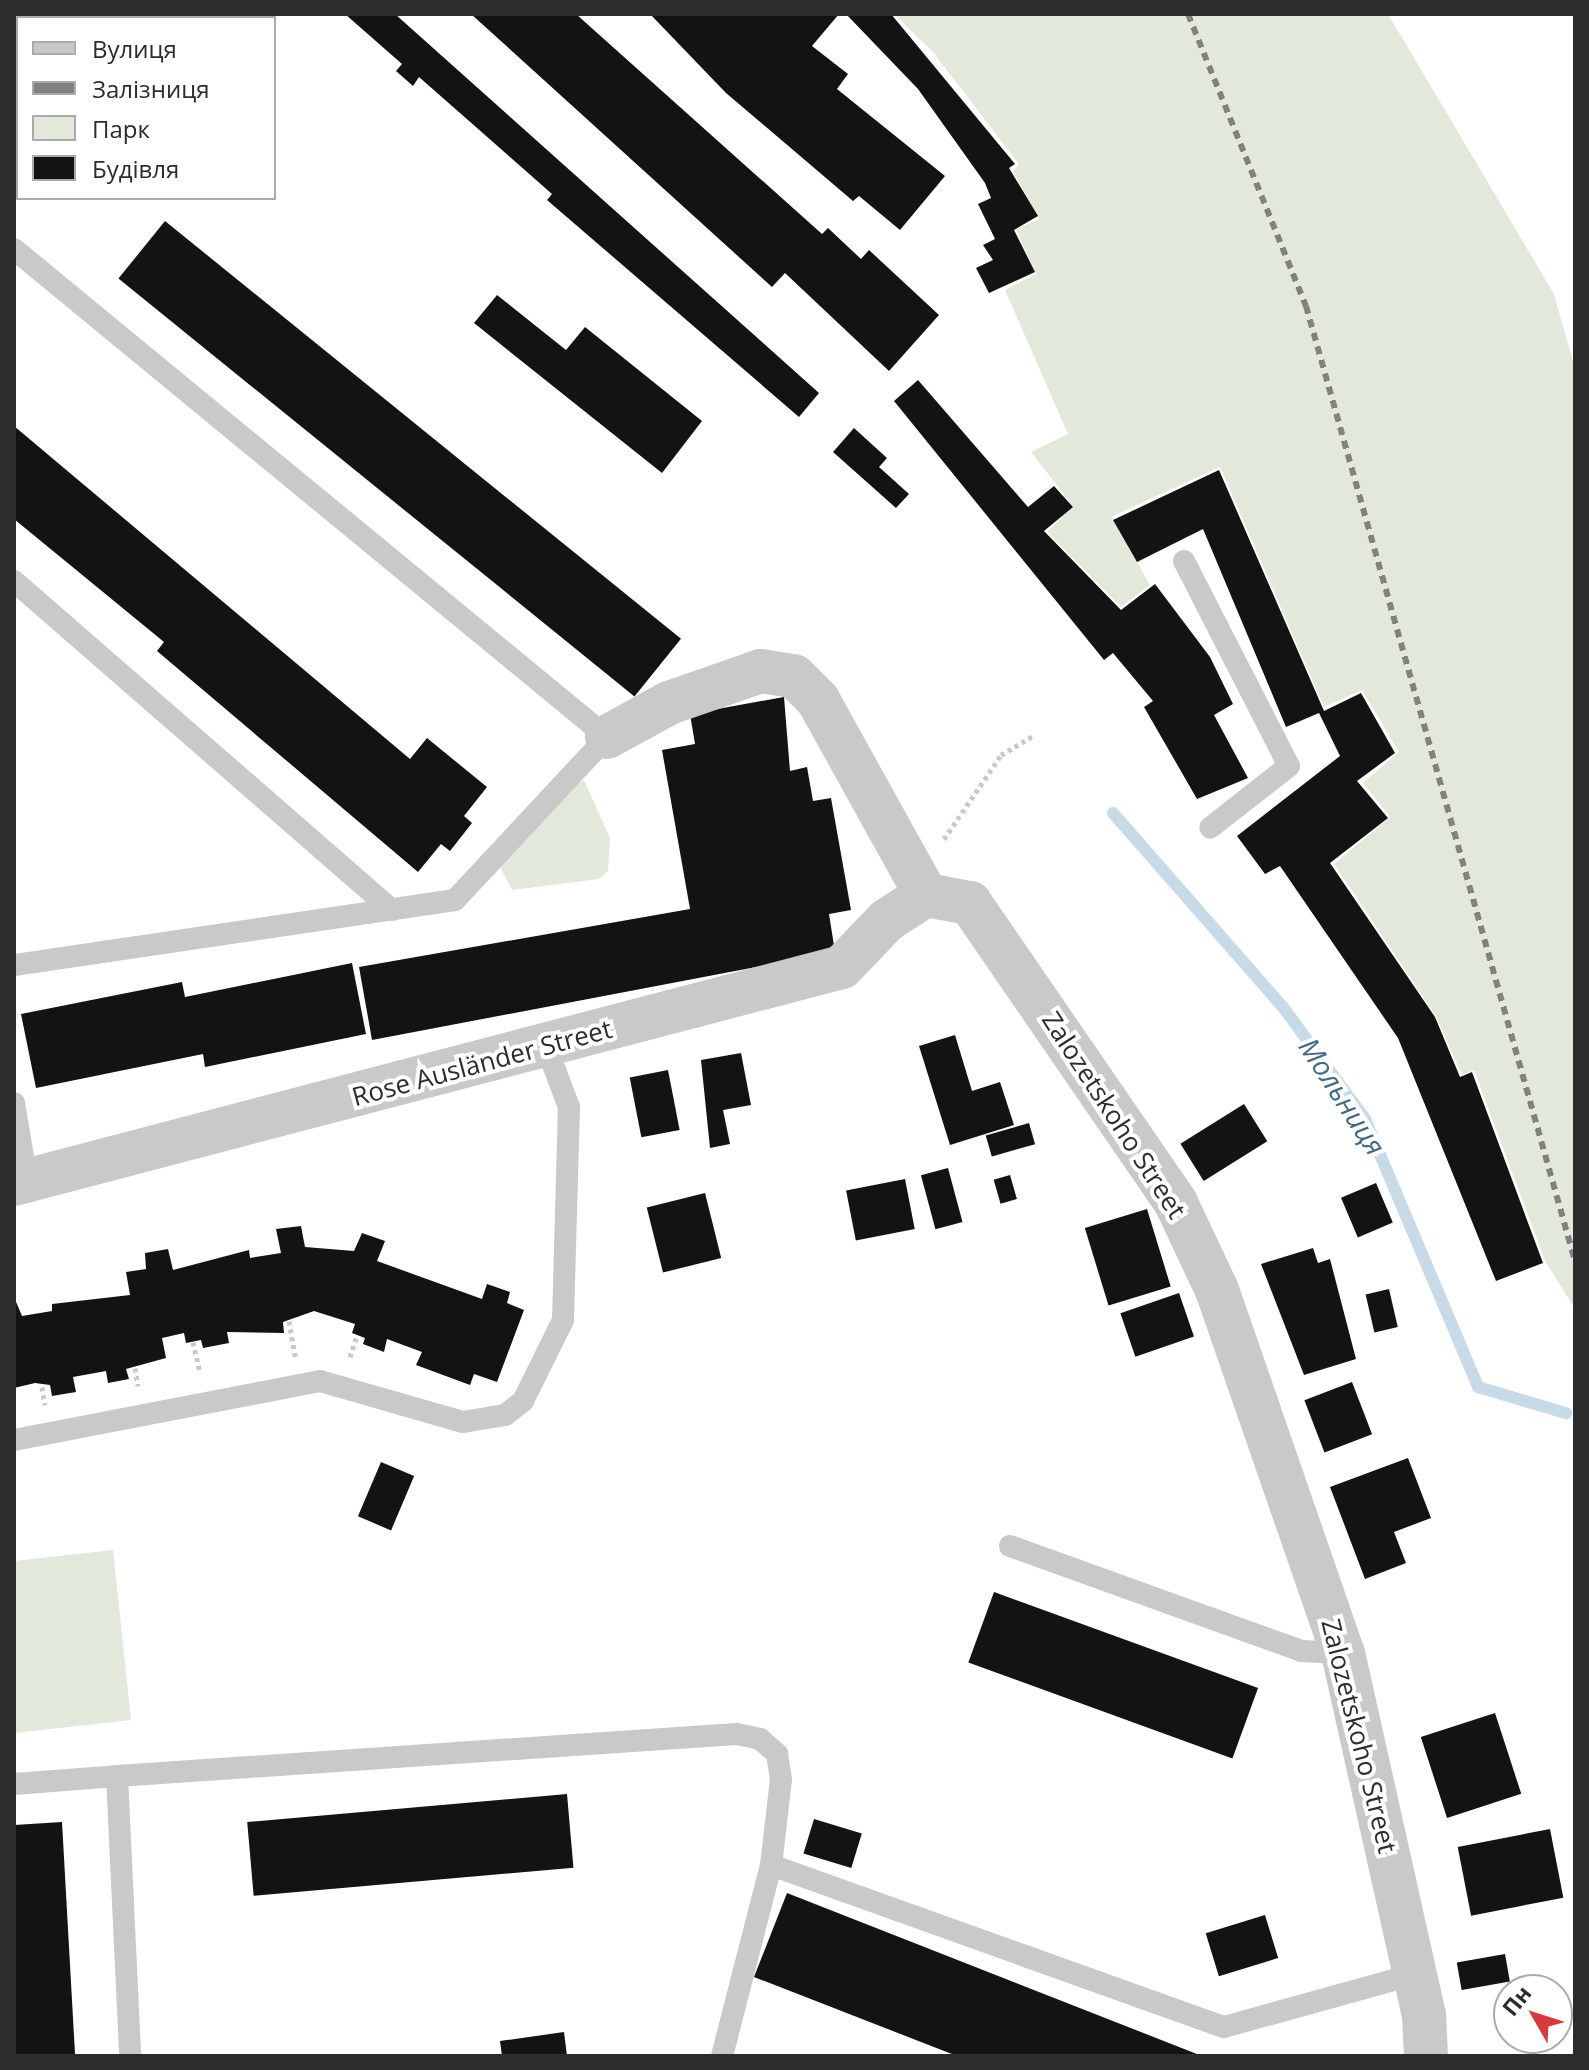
<!DOCTYPE html>
<html>
<head>
<meta charset="utf-8">
<style>
	body { margin:0 }
	#map { position:relative; width:1589px; height:2070px; overflow:hidden; background:#fff; font-family:"Open Sans",sans-serif }
	div>[style] { position:absolute }
	.green>* { inset:0; background:#e2e9da }
	.stream>* { height:12px; margin:-6px; padding:0 6px; transform-origin:6px; border-radius:6px; background:#c7dae8 }
	.building>* { inset:0; background:#131313; transform-origin:0 0 }
	.path>* { height:5px; margin-top:-2.5px; transform-origin:0; background:repeating-linear-gradient(90deg,#c9c9c9 0 4px,transparent 0 8px) }
	.service>* { height:22px; margin:-11px; padding:0 11px; transform-origin:11px; border-radius:11px; background:#c9c9c9 }
	.minor>* { height:44px; margin:-22px; padding:0 22px; transform-origin:22px; border-radius:22px; background:#c9c9c9 }
	.rail>* { height:6px; margin-top:-3px; transform-origin:0; background:repeating-linear-gradient(90deg,#818181 0 8px,transparent 0 14px) }
	span { translate:-50% -50%; white-space:nowrap; text-align:center; line-height:1.15; -webkit-text-stroke:8px #fff; paint-order:stroke }
	.street-label { font-size:26px; color:#2c2c2c }
	.water-label { font-size:28px; color:#406988; font-style:italic }
	.frame { position:absolute; inset:0; border:16px solid #2c2c2c; pointer-events:none }
	.legend { position:absolute; left:16px; top:16px; width:260px; height:184px; box-sizing:border-box; background:#fff; border:2px solid #ababab; margin:0; padding:10px 14px; list-style:none; font-size:24px; color:#2c2c2c }
	.legend li { display:flex; align-items:center; gap:16px; height:40px }
	.legend b { width:40px; border:2px solid #ababab }
	.north { position:absolute; left:1493px; top:1974px; width:80px; height:80px; box-sizing:border-box; background:#fff; border:2px solid #ababab; border-radius:50%; rotate:309deg; font-size:22px; font-weight:700; line-height:32px; text-align:center; color:#2c2c2c }
	.north::after { content:''; display:block; margin:auto; width:28px; height:36px; background:#d9383d; clip-path:polygon(50% 0,100% 100%,50% 72%,0 100%) }
</style>
</head>
<body>
<div id="map">
	<div class="green">
		<i style="clip-path:polygon(894px 14px,1388px 14px,1554px 294px,1575px 369px,1575px 1309px,1545px 1261px,1474px 1070px,1462px 1075px,1436px 1016px,1334px 864px,1390px 817px,1363px 783px,1399px 752px,1362px 690px,1324px 707px,1220px 467px,1111px 517px,1150px 585px,1121px 607px,1047px 532px,1073px 506px,1031px 452px,1068px 434px,1005px 290px,1036px 274px,1016px 229px,1039px 219px,1013px 171px,1019px 164px,933px 52px)"></i>
		<i style="clip-path:polygon(584px 780px,610px 838px,608px 871px,599px 879px,512px 890px,500px 867px,558px 798px)"></i>
		<i style="clip-path:polygon(113px 1550px,131px 1720px,14px 1733px,14px 1561px)"></i>
	</div>
	<div class="stream">
		<i style="left:1113px;top:813px;width:258px;rotate:48.8deg"></i>
		<i style="left:1283px;top:1007px;width:139px;rotate:53.8deg"></i>
		<i style="left:1365px;top:1119px;width:291px;rotate:67.1deg"></i>
		<i style="left:1478px;top:1387px;width:92px;rotate:16.5deg"></i>
	</div>
	<div class="building">
		<i style="clip-path:polygon(345px 14px,395px 14px,819px 393px,799px 417px,547px 200px,552px 194px,419px 77px,413px 86px,396px 71px,402px 64px)"></i>
		<i style="clip-path:polygon(471px 14px,576px 14px,822px 234px,828px 228px,861px 259px,869px 250px,939px 315px,889px 371px,785px 273px,772px 287px)"></i>
		<i style="clip-path:polygon(650px 14px,839px 14px,812px 46px,848px 74px,837px 89px,945px 176px,900px 230px,859px 196px,853px 201px,726px 93px)"></i>
		<i style="clip-path:polygon(846px 14px,891px 14px,1015px 164px,1009px 168px,1038px 216px,1014px 230px,1035px 272px,989px 293px,976px 268px,993px 260px,983px 245px,995px 239px,978px 204px,991px 198px,985px 183px,918px 89px)"></i>
		<i style="clip-path:polygon(14px 98px,18px 101px,14px 188px)"></i>
		<i style="left:165px;top:221px;width:664px;height:74px;rotate:39deg"></i>
		<i style="clip-path:polygon(497px 295px,566px 350px,585px 327px,702px 421px,662px 473px,474px 323px)"></i>
		<i style="clip-path:polygon(918px 380px,1028px 507px,1054px 486px,1073px 507px,1044px 531px,1121px 610px,1155px 584px,1210px 657px,1233px 704px,1214px 715px,1248px 778px,1197px 799px,1144px 707px,1153px 701px,1113px 653px,1104px 660px,894px 401px)"></i>
		<i style="clip-path:polygon(14px 426px,410px 759px,427px 738px,487px 787px,464px 816px,472px 823px,450px 851px,441px 844px,418px 872px,157px 651px,164px 642px,14px 519px)"></i>
		<i style="clip-path:polygon(854px 428px,887px 458px,879px 467px,909px 494px,896px 508px,833px 452px)"></i>
		<i style="clip-path:polygon(1219px 470px,1324px 711px,1361px 693px,1395px 753px,1357px 781px,1388px 818px,1330px 863px,1435px 1017px,1460px 1077px,1472px 1072px,1543px 1263px,1496px 1281px,1398px 1038px,1280px 866px,1265px 874px,1237px 836px,1340px 756px,1319px 713px,1286px 727px,1203px 529px,1137px 562px,1113px 520px)"></i>
		<i style="clip-path:polygon(784px 697px,790px 771px,807px 767px,813px 801px,831px 798px,851px 910px,829px 914px,835px 952px,372px 1040px,359px 967px,690px 909px,662px 750px,695px 744px,690px 714px)"></i>
		<i style="clip-path:polygon(352px 963px,366px 1034px,205px 1067px,203px 1054px,36px 1088px,21px 1014px,182px 982px,185px 997px)"></i>
		<i style="clip-path:polygon(955px 1035px,972px 1091px,1000px 1082px,1014px 1125px,950px 1145px,919px 1046px)"></i>
		<i style="clip-path:polygon(741px 1053px,751px 1105px,723px 1110px,730px 1144px,710px 1148px,701px 1060px)"></i>
		<i style="left:668px;top:1070px;width:61px;height:39px;rotate:79deg"></i>
		<i style="left:1244px;top:1104px;width:44px;height:75px;rotate:58deg"></i>
		<i style="left:1029px;top:1123px;width:22px;height:45px;rotate:74deg"></i>
		<i style="left:948px;top:1168px;width:56px;height:28px;rotate:75deg"></i>
		<i style="left:1010px;top:1175px;width:25px;height:17px;rotate:74deg"></i>
		<i style="left:905px;top:1179px;width:51px;height:60px;rotate:79deg"></i>
		<i style="left:1376px;top:1183px;width:43px;height:38px;rotate:67deg"></i>
		<i style="left:705px;top:1193px;width:67px;height:60px;rotate:76deg"></i>
		<i style="left:1147px;top:1209px;width:81px;height:65px;rotate:73deg"></i>
		<i style="clip-path:polygon(301px 1226px,305px 1247px,354px 1251px,362px 1233px,385px 1241px,377px 1261px,482px 1299px,487px 1284px,510px 1292px,507px 1303px,524px 1310px,497px 1382px,474px 1374px,470px 1385px,416px 1365px,422px 1352px,387px 1339px,384px 1352px,363px 1344px,365px 1338px,352px 1333px,355px 1324px,314px 1311px,283px 1322px,284px 1333px,227px 1332px,229px 1343px,203px 1348px,201px 1340px,186px 1343px,184px 1333px,162px 1338px,166px 1358px,126px 1369px,129px 1379px,108px 1383px,106px 1371px,73px 1377px,76px 1392px,52px 1396px,50px 1385px,35px 1383px,14px 1388px,14px 1297px,22px 1316px,52px 1311px,52px 1304px,130px 1295px,126px 1272px,146px 1269px,145px 1253px,168px 1249px,173px 1270px,249px 1250px,250px 1258px,281px 1253px,276px 1229px)"></i>
		<i style="clip-path:polygon(1313px 1248px,1318px 1263px,1330px 1259px,1356px 1359px,1304px 1375px,1261px 1264px)"></i>
		<i style="left:1389px;top:1289px;width:39px;height:24px;rotate:77deg"></i>
		<i style="left:1179px;top:1293px;width:46px;height:62px;rotate:71deg"></i>
		<i style="left:1352px;top:1382px;width:56px;height:51px;rotate:69deg"></i>
		<i style="clip-path:polygon(1408px 1458px,1431px 1518px,1394px 1532px,1406px 1563px,1365px 1579px,1330px 1487px)"></i>
		<i style="left:381px;top:1462px;width:36px;height:59px;rotate:23deg"></i>
		<i style="left:994px;top:1592px;width:281px;height:75px;rotate:20deg"></i>
		<i style="left:1495px;top:1713px;width:85px;height:78px;rotate:72deg"></i>
		<i style="left:567px;top:1794px;width:74px;height:321px;rotate:85deg"></i>
		<i style="left:814px;top:1819px;width:50px;height:36px;rotate:17deg"></i>
		<i style="clip-path:polygon(62px 1822px,75px 2054px,14px 2056px,14px 1825px)"></i>
		<i style="left:1550px;top:1829px;width:70px;height:94px;rotate:79deg"></i>
		<i style="clip-path:polygon(787px 1893px,1202px 2056px,957px 2056px,754px 1977px)"></i>
		<i style="left:1265px;top:1915px;width:45px;height:62px;rotate:73deg"></i>
		<i style="left:1505px;top:1954px;width:28px;height:49px;rotate:80deg"></i>
		<i style="clip-path:polygon(564px 2032px,567px 2056px,502px 2056px,500px 2041px)"></i>
	</div>
	<div class="path">
		<i style="left:944px;top:839px;width:102px;rotate:-55.8deg"></i>
		<i style="left:1001px;top:755px;width:37px;rotate:-31deg"></i>
		<i style="left:289px;top:1321px;width:36px;rotate:80deg"></i>
		<i style="left:193px;top:1342px;width:31px;rotate:77deg"></i>
		<i style="left:350px;top:1357px;width:23px;rotate:-72deg"></i>
		<i style="left:135px;top:1368px;width:18px;rotate:81deg"></i>
		<i style="left:42px;top:1387px;width:18px;rotate:81deg"></i>
	</div>
	<div class="service">
		<i style="left:121px;top:14px;width:6px;rotate:39deg"></i>
		<i style="left:14px;top:249px;width:768px;rotate:39.45deg"></i>
		<i style="left:607px;top:737px;width:223px;rotate:133deg"></i>
		<i style="left:455px;top:900px;width:446px;rotate:171.6deg"></i>
		<i style="left:1184px;top:561px;width:230px;rotate:62.9deg"></i>
		<i style="left:1289px;top:766px;width:100px;rotate:141.9deg"></i>
		<i style="left:14px;top:581px;width:501px;rotate:41.04deg"></i>
		<i style="left:14px;top:1103px;width:79px;rotate:80.5deg"></i>
		<i style="left:14px;top:1440px;width:312px;rotate:-10.9deg"></i>
		<i style="left:320px;top:1381px;width:149px;rotate:16deg"></i>
		<i style="left:463px;top:1422px;width:43px;rotate:-9.5deg"></i>
		<i style="left:505px;top:1415px;width:23px;rotate:-38deg"></i>
		<i style="left:523px;top:1401px;width:90px;rotate:-63.7deg"></i>
		<i style="left:563px;top:1320px;width:213px;rotate:-88.4deg"></i>
		<i style="left:569px;top:1107px;width:65px;rotate:-110.7deg"></i>
		<i style="left:1010px;top:1546px;width:309px;rotate:19.8deg"></i>
		<i style="left:1301px;top:1651px;width:42px;rotate:2.7deg"></i>
		<i style="left:117px;top:1776px;width:621px;rotate:-3.88deg"></i>
		<i style="left:737px;top:1734px;width:24px;rotate:12deg"></i>
		<i style="left:760px;top:1739px;width:23px;rotate:41deg"></i>
		<i style="left:777px;top:1754px;width:25px;rotate:81deg"></i>
		<i style="left:781px;top:1779px;width:87px;rotate:96.6deg"></i>
		<i style="left:14px;top:1784px;width:103px;rotate:-4.4deg"></i>
		<i style="left:117px;top:1776px;width:280px;rotate:87.3deg"></i>
		<i style="left:722px;top:2056px;width:197px;rotate:-75.6deg"></i>
		<i style="left:771px;top:1865px;width:481px;rotate:19.7deg"></i>
		<i style="left:1224px;top:2027px;width:198px;rotate:-15.5deg"></i>
	</div>
	<div class="minor">
		<i style="left:607px;top:737px;width:71px;rotate:-28.7deg"></i>
		<i style="left:669px;top:703px;width:97px;rotate:-19.2deg"></i>
		<i style="left:761px;top:671px;width:33px;rotate:9deg"></i>
		<i style="left:794px;top:676px;width:34px;rotate:45deg"></i>
		<i style="left:818px;top:700px;width:223px;rotate:61deg"></i>
		<i style="left:926px;top:895px;width:45px;rotate:10.3deg"></i>
		<i style="left:970px;top:903px;width:364px;rotate:55.5deg"></i>
		<i style="left:1176px;top:1203px;width:96px;rotate:64.8deg"></i>
		<i style="left:1217px;top:1290px;width:384px;rotate:70.9deg"></i>
		<i style="left:1343px;top:1653px;width:370px;rotate:77.4deg"></i>
		<i style="left:1424px;top:2014px;width:42px;rotate:87.3deg"></i>
		<i style="left:14px;top:1184px;width:856px;rotate:-14.69deg"></i>
		<i style="left:842px;top:967px;width:65px;rotate:-46.2deg"></i>
		<i style="left:887px;top:920px;width:46px;rotate:-32.7deg"></i>
	</div>
	<div class="rail">
		<i style="left:1188px;top:14px;width:315px;rotate:68deg"></i>
		<i style="left:1306px;top:306px;width:992px;rotate:74.27deg"></i>
	</div>
	<div class="street-label">
		<span style="left:482px;top:1063px;rotate:-15deg">Rose Ausländer Street</span>
		<span style="left:1114px;top:1115px;rotate:57deg">Zalozetskoho Street</span>
		<span style="left:1359px;top:1736px;rotate:76deg">Zalozetskoho Street</span>
	</div>
	<div class="water-label">
		<span style="left:1343px;top:1096px;rotate:57deg">Мольниця</span>
	</div>
	<div class="frame"></div>
	<ul class="legend">
	<li><b style="height:10px;background:#c9c9c9"></b>Вулиця</li>
	<li><b style="height:10px;background:#818181"></b>Залізниця</li>
	<li><b style="height:22px;background:#e2e9da"></b>Парк</li>
	<li><b style="height:22px;background:#131313"></b>Будівля</li>
	</ul>
	<div class="north">Пн</div>
</div>
</body>
</html>
